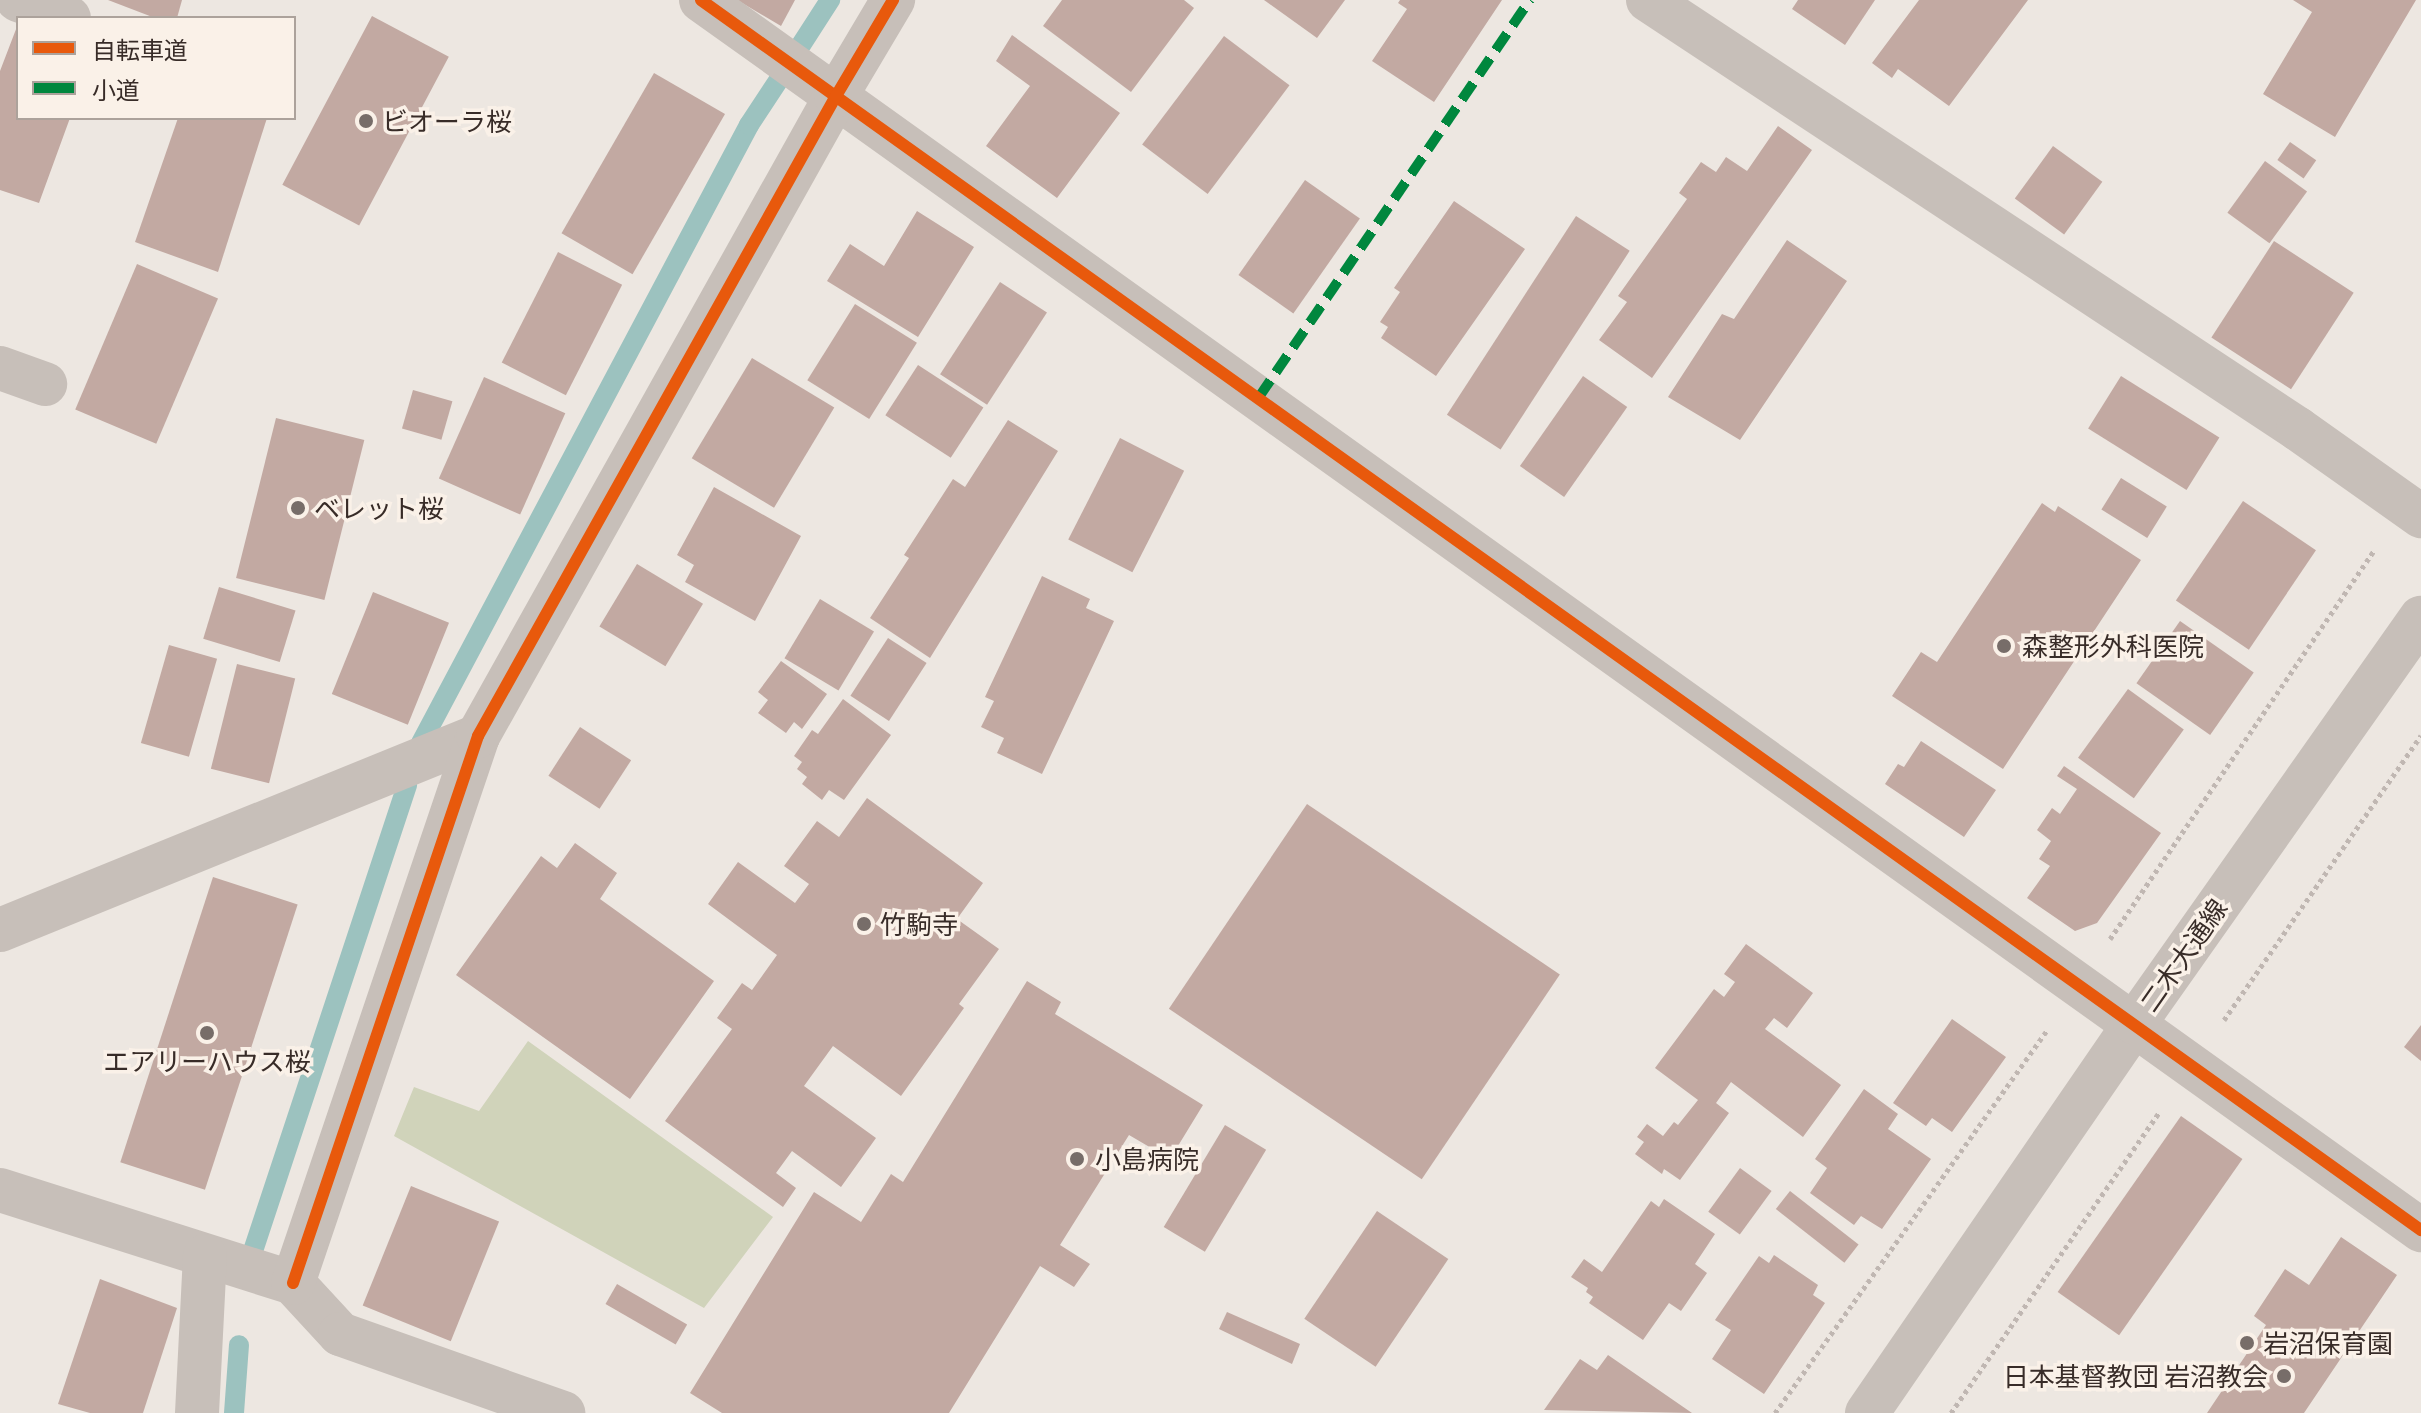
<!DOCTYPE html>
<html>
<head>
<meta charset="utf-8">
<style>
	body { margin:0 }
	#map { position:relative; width:2421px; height:1413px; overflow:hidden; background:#ede7e1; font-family:Barlow,"Noto Sans JP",sans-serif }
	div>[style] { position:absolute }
	.green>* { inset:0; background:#d0d3ba }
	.stream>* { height:20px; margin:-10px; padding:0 10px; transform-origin:10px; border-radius:10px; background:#9cc2bf }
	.building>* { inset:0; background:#c2a9a2; transform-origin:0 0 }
	.path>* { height:5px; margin-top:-2.5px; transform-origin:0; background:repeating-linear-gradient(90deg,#c0b7b2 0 4px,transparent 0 8px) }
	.minor>* { height:44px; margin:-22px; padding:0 22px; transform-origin:22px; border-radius:22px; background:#c7bfb9 }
	.quiet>* { height:10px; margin-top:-5px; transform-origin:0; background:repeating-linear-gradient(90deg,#00873e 0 20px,transparent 0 30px) }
	.cycleway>* { height:12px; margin:-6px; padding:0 6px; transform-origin:6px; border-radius:6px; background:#e8590c }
	.dots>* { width:22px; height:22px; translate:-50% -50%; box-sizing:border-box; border:4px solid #faf1e8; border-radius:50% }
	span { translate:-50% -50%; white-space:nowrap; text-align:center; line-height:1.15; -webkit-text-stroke:7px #faf1e8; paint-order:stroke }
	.poi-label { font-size:26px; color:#382c28 }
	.left { translate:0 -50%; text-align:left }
	.right { translate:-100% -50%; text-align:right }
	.street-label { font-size:26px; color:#382c28 }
	.legend { position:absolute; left:16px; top:16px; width:280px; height:104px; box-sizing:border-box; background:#faf1e8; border:2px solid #aca29b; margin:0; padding:10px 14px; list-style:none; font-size:24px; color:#382c28 }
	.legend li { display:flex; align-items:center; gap:16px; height:40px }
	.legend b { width:40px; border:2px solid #aca29b }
</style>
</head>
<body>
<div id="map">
	<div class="green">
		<i style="clip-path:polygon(528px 1041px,773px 1217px,704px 1308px,394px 1136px,414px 1087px,479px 1111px)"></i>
	</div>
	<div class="stream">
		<i style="left:801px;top:45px;width:54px;rotate:-57.2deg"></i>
		<i style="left:421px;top:743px;width:700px;rotate:-62.04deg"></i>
		<i style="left:749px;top:125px;width:53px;rotate:-56.6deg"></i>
		<i style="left:251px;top:1257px;width:497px;rotate:-71.7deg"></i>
		<i style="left:234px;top:1413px;width:68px;rotate:-85.8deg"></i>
	</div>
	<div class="building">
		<i style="clip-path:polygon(108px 0,182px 0,177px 18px,155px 18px)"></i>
		<i style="clip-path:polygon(737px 0,795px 0,781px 26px)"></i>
		<i style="clip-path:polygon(1062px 0,1184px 0,1194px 8px,1131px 92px,1043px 26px)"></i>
		<i style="clip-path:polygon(1264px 0,1345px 0,1317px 38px)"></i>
		<i style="clip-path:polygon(1400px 0,1502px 0,1434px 102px,1372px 61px,1407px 9px,1398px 3px)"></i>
		<i style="clip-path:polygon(1798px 0,1875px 0,1845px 45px,1792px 9px)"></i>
		<i style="clip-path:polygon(1919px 0,2028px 0,1949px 106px,1898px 69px,1892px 78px,1872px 63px)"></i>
		<i style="clip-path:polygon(2293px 0,2416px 0,2335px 137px,2263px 94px,2312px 12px)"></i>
		<i style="left:372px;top:16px;width:87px;height:191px;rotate:28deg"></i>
		<i style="clip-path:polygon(18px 24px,18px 118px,70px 118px,39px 203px,0 190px,0 71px)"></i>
		<i style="clip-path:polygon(1012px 35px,1120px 113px,1057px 198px,986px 146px,1030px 86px,996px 61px)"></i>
		<i style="left:1224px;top:36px;width:82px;height:136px;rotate:37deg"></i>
		<i style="left:654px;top:73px;width:82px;height:185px;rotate:30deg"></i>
		<i style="clip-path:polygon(178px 118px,267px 118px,218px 272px,135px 242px)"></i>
		<i style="clip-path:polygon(1778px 126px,1812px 150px,1652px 378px,1599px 340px,1627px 302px,1618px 296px,1687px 199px,1679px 193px,1701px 162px,1716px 172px,1726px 157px,1747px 171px)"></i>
		<i style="left:2290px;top:142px;width:32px;height:22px;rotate:35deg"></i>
		<i style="left:2053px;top:146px;width:61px;height:65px;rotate:36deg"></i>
		<i style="left:2265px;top:161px;width:52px;height:64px;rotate:36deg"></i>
		<i style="left:1305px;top:180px;width:67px;height:116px;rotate:35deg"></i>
		<i style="clip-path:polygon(1454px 201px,1525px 249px,1436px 376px,1381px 338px,1388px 327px,1380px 322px,1400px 292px,1394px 288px)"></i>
		<i style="clip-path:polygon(917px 211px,974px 247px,918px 337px,827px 281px,850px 244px,884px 266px)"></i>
		<i style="left:1576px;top:216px;width:64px;height:237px;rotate:33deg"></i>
		<i style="clip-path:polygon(1787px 240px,1847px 281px,1740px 440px,1668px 397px,1722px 314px,1734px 319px)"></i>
		<i style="left:2274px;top:241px;width:95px;height:115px;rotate:33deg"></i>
		<i style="left:558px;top:252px;width:72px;height:124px;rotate:27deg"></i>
		<i style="left:137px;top:264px;width:88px;height:158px;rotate:23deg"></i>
		<i style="left:1000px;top:282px;width:56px;height:110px;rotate:33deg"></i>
		<i style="left:855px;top:304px;width:73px;height:90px;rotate:32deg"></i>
		<i style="left:752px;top:358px;width:96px;height:117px;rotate:31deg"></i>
		<i style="left:918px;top:365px;width:78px;height:60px;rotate:33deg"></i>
		<i style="left:1583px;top:376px;width:54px;height:110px;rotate:35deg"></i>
		<i style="left:2121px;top:376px;width:116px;height:62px;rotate:32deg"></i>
		<i style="left:484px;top:377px;width:89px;height:111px;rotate:24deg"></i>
		<i style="left:413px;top:390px;width:41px;height:40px;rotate:16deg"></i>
		<i style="left:276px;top:418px;width:91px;height:165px;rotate:14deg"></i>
		<i style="clip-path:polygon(1008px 420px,1058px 451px,930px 658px,870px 618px,909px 558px,904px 555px,953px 479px,965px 487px)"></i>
		<i style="left:1120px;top:438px;width:72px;height:114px;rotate:27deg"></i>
		<i style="left:2121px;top:478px;width:54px;height:37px;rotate:32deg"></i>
		<i style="clip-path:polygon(714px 487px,801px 536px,755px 621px,685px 582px,694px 565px,677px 555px)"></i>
		<i style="left:2243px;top:501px;width:88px;height:120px;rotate:34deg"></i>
		<i style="clip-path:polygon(2042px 503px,2055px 512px,2058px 506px,2141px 560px,2003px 769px,1892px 696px,1921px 652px,1937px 662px)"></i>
		<i style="left:637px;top:564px;width:77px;height:73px;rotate:31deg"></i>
		<i style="clip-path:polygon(1042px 576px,1090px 599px,1086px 608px,1114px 621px,1042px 774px,997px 753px,1004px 738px,981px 727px,994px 701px,985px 697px)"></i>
		<i style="left:219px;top:587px;width:80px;height:54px;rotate:17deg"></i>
		<i style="left:373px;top:592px;width:82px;height:110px;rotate:22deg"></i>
		<i style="left:820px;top:599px;width:63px;height:69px;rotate:31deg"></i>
		<i style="left:2180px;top:621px;width:90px;height:76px;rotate:35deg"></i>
		<i style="left:888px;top:638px;width:46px;height:69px;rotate:33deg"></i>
		<i style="left:169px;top:645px;width:50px;height:102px;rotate:16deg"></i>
		<i style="clip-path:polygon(781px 661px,827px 694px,802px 729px,794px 722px,786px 733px,758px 713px,768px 700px,758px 692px)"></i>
		<i style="left:237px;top:664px;width:60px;height:108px;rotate:14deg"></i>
		<i style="left:2128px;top:689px;width:69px;height:85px;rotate:36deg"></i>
		<i style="clip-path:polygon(843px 699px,891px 735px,844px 800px,829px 790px,822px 800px,802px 784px,807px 777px,797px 769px,802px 762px,794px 756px,812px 730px,818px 734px)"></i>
		<i style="left:580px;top:727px;width:61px;height:58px;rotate:33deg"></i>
		<i style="clip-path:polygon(1921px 741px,1996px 790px,1964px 837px,1885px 784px,1898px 764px,1904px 767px)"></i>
		<i style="clip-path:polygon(2064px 766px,2161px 833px,2097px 923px,2075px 931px,2027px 898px,2050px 866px,2039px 859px,2051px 841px,2037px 830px,2052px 808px,2060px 814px,2077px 789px,2057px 776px)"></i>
		<i style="clip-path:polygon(867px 798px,983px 883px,957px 919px,999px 949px,959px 1004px,964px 1008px,901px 1096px,833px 1046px,804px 1086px,876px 1138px,841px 1187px,792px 1151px,776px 1173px,796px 1188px,783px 1207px,665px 1121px,732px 1029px,717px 1018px,742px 983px,752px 990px,777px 955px,708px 904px,738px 862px,795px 903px,809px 884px,784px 866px,817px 821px,839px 837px)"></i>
		<i style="left:1307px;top:804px;width:305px;height:247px;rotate:34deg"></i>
		<i style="clip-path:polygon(575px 843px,617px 873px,600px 899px,714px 981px,630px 1099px,456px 975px,541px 856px,557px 868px)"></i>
		<i style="left:213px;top:877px;width:89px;height:300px;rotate:18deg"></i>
		<i style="clip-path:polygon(1746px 944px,1813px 993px,1787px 1028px,1774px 1018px,1765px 1029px,1841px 1085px,1803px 1137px,1731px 1082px,1716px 1103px,1729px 1113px,1680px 1180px,1664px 1169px,1662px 1174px,1635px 1154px,1644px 1142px,1637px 1137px,1647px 1124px,1663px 1136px,1674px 1122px,1678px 1125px,1698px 1100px,1655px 1068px,1714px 989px,1724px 997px,1735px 982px,1724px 974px)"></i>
		<i style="clip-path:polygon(1027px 981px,1061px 1002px,1055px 1014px,1203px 1105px,1170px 1159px,1129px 1135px,1060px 1245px,1090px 1264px,1074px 1287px,1040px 1266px,949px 1413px,722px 1413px,690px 1393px,814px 1192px,861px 1222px,891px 1174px,903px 1182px)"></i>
		<i style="clip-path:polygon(1952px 1019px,2006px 1057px,1952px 1132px,1932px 1118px,1926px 1126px,1893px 1103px)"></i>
		<i style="clip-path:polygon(2421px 1025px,2421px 1061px,2404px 1047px)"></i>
		<i style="clip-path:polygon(1864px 1089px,1898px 1114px,1888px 1129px,1931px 1159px,1882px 1229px,1861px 1216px,1854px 1225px,1810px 1193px,1827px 1168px,1815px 1159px)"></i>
		<i style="left:2181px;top:1116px;width:75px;height:215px;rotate:35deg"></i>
		<i style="left:1225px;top:1125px;width:48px;height:119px;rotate:31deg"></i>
		<i style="left:1740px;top:1168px;width:39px;height:54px;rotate:36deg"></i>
		<i style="left:411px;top:1186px;width:95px;height:129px;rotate:22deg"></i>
		<i style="left:1790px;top:1191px;width:87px;height:23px;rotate:38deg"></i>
		<i style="clip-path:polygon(1664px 1199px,1715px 1234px,1695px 1264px,1707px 1273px,1681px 1311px,1669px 1303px,1643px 1340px,1589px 1303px,1593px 1297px,1586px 1292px,1588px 1288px,1571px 1277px,1584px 1259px,1602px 1272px,1651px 1201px,1659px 1207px)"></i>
		<i style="left:1377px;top:1211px;width:86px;height:130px;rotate:34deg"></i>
		<i style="clip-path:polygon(2341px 1237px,2397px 1275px,2304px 1413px,2207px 1413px,2266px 1325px,2254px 1316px,2285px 1269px,2309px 1285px)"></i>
		<i style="clip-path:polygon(1774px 1255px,1818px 1285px,1813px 1295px,1825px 1303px,1764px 1394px,1712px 1359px,1731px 1330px,1715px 1320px,1759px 1256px,1769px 1263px)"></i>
		<i style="clip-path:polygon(100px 1279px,177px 1308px,143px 1413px,90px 1413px,58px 1404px)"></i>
		<i style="left:617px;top:1284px;width:81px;height:23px;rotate:30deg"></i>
		<i style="clip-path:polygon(1227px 1312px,1300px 1344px,1292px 1364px,1219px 1329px)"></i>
		<i style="clip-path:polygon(1608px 1355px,1692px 1413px,1544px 1410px,1580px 1359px,1597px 1370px)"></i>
	</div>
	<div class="path">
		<i style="left:2110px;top:939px;width:470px;rotate:-55.8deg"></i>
		<i style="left:2224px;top:1020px;width:346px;rotate:-55.3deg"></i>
		<i style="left:1775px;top:1413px;width:471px;rotate:-54.6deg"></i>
		<i style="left:1951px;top:1413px;width:367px;rotate:-55.3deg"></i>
	</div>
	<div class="minor">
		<i style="left:18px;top:0;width:54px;rotate:19.4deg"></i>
		<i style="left:701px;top:0;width:2115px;rotate:35.57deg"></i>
		<i style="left:1648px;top:0;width:779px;rotate:33.42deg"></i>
		<i style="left:2298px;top:429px;width:151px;rotate:35.3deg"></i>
		<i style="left:0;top:368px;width:48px;rotate:19.6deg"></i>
		<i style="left:0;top:930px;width:516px;rotate:-22.09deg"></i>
		<i style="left:0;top:1190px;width:307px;rotate:17.6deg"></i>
		<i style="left:293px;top:1283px;width:69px;rotate:47.3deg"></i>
		<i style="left:340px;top:1334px;width:237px;rotate:19.5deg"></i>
		<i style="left:293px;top:1283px;width:577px;rotate:-71.31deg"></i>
		<i style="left:478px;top:736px;width:733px;rotate:-60.78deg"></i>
		<i style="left:836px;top:96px;width:112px;rotate:-59.3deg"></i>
		<i style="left:197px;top:1413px;width:157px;rotate:-87.1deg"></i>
		<i style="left:1867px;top:1413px;width:473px;rotate:-55.5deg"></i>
		<i style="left:2135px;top:1023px;width:496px;rotate:-54.8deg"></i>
	</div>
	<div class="quiet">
		<i style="left:1259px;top:397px;width:481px;rotate:-55.7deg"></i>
	</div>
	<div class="cycleway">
		<i style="left:701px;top:0;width:2115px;rotate:35.57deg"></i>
		<i style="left:293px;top:1283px;width:577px;rotate:-71.31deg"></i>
		<i style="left:478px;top:736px;width:733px;rotate:-60.78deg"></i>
		<i style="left:836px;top:96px;width:112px;rotate:-59.3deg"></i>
	</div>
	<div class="dots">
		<i style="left:366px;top:121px;background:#776d69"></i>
		<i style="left:298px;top:508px;background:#776d69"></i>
		<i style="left:2004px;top:646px;background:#776d69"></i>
		<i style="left:864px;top:924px;background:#776d69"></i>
		<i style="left:207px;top:1033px;background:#776d69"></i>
		<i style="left:1077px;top:1159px;background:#776d69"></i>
		<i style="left:2247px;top:1343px;background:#776d69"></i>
		<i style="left:2284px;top:1376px;background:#776d69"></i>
	</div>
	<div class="poi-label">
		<span class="left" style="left:382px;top:121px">ビオーラ桜</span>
		<span class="left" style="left:314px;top:508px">ベレット桜</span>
		<span class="left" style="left:2022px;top:646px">森整形外科医院</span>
		<span class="left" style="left:880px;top:924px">竹駒寺</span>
		<span style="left:207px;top:1061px">エアリーハウス桜</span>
		<span class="left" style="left:1095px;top:1159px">小島病院</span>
		<span class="left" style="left:2263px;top:1343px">岩沼保育園</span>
		<span class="right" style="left:2268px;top:1376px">日本基督教団 岩沼教会</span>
	</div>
	<div class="street-label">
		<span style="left:2183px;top:955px;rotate:-55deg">二木大通線</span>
	</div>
	<ul class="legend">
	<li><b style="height:10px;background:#e8590c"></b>自転車道</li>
	<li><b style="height:10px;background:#00873e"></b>小道</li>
	</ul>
</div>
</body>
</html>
